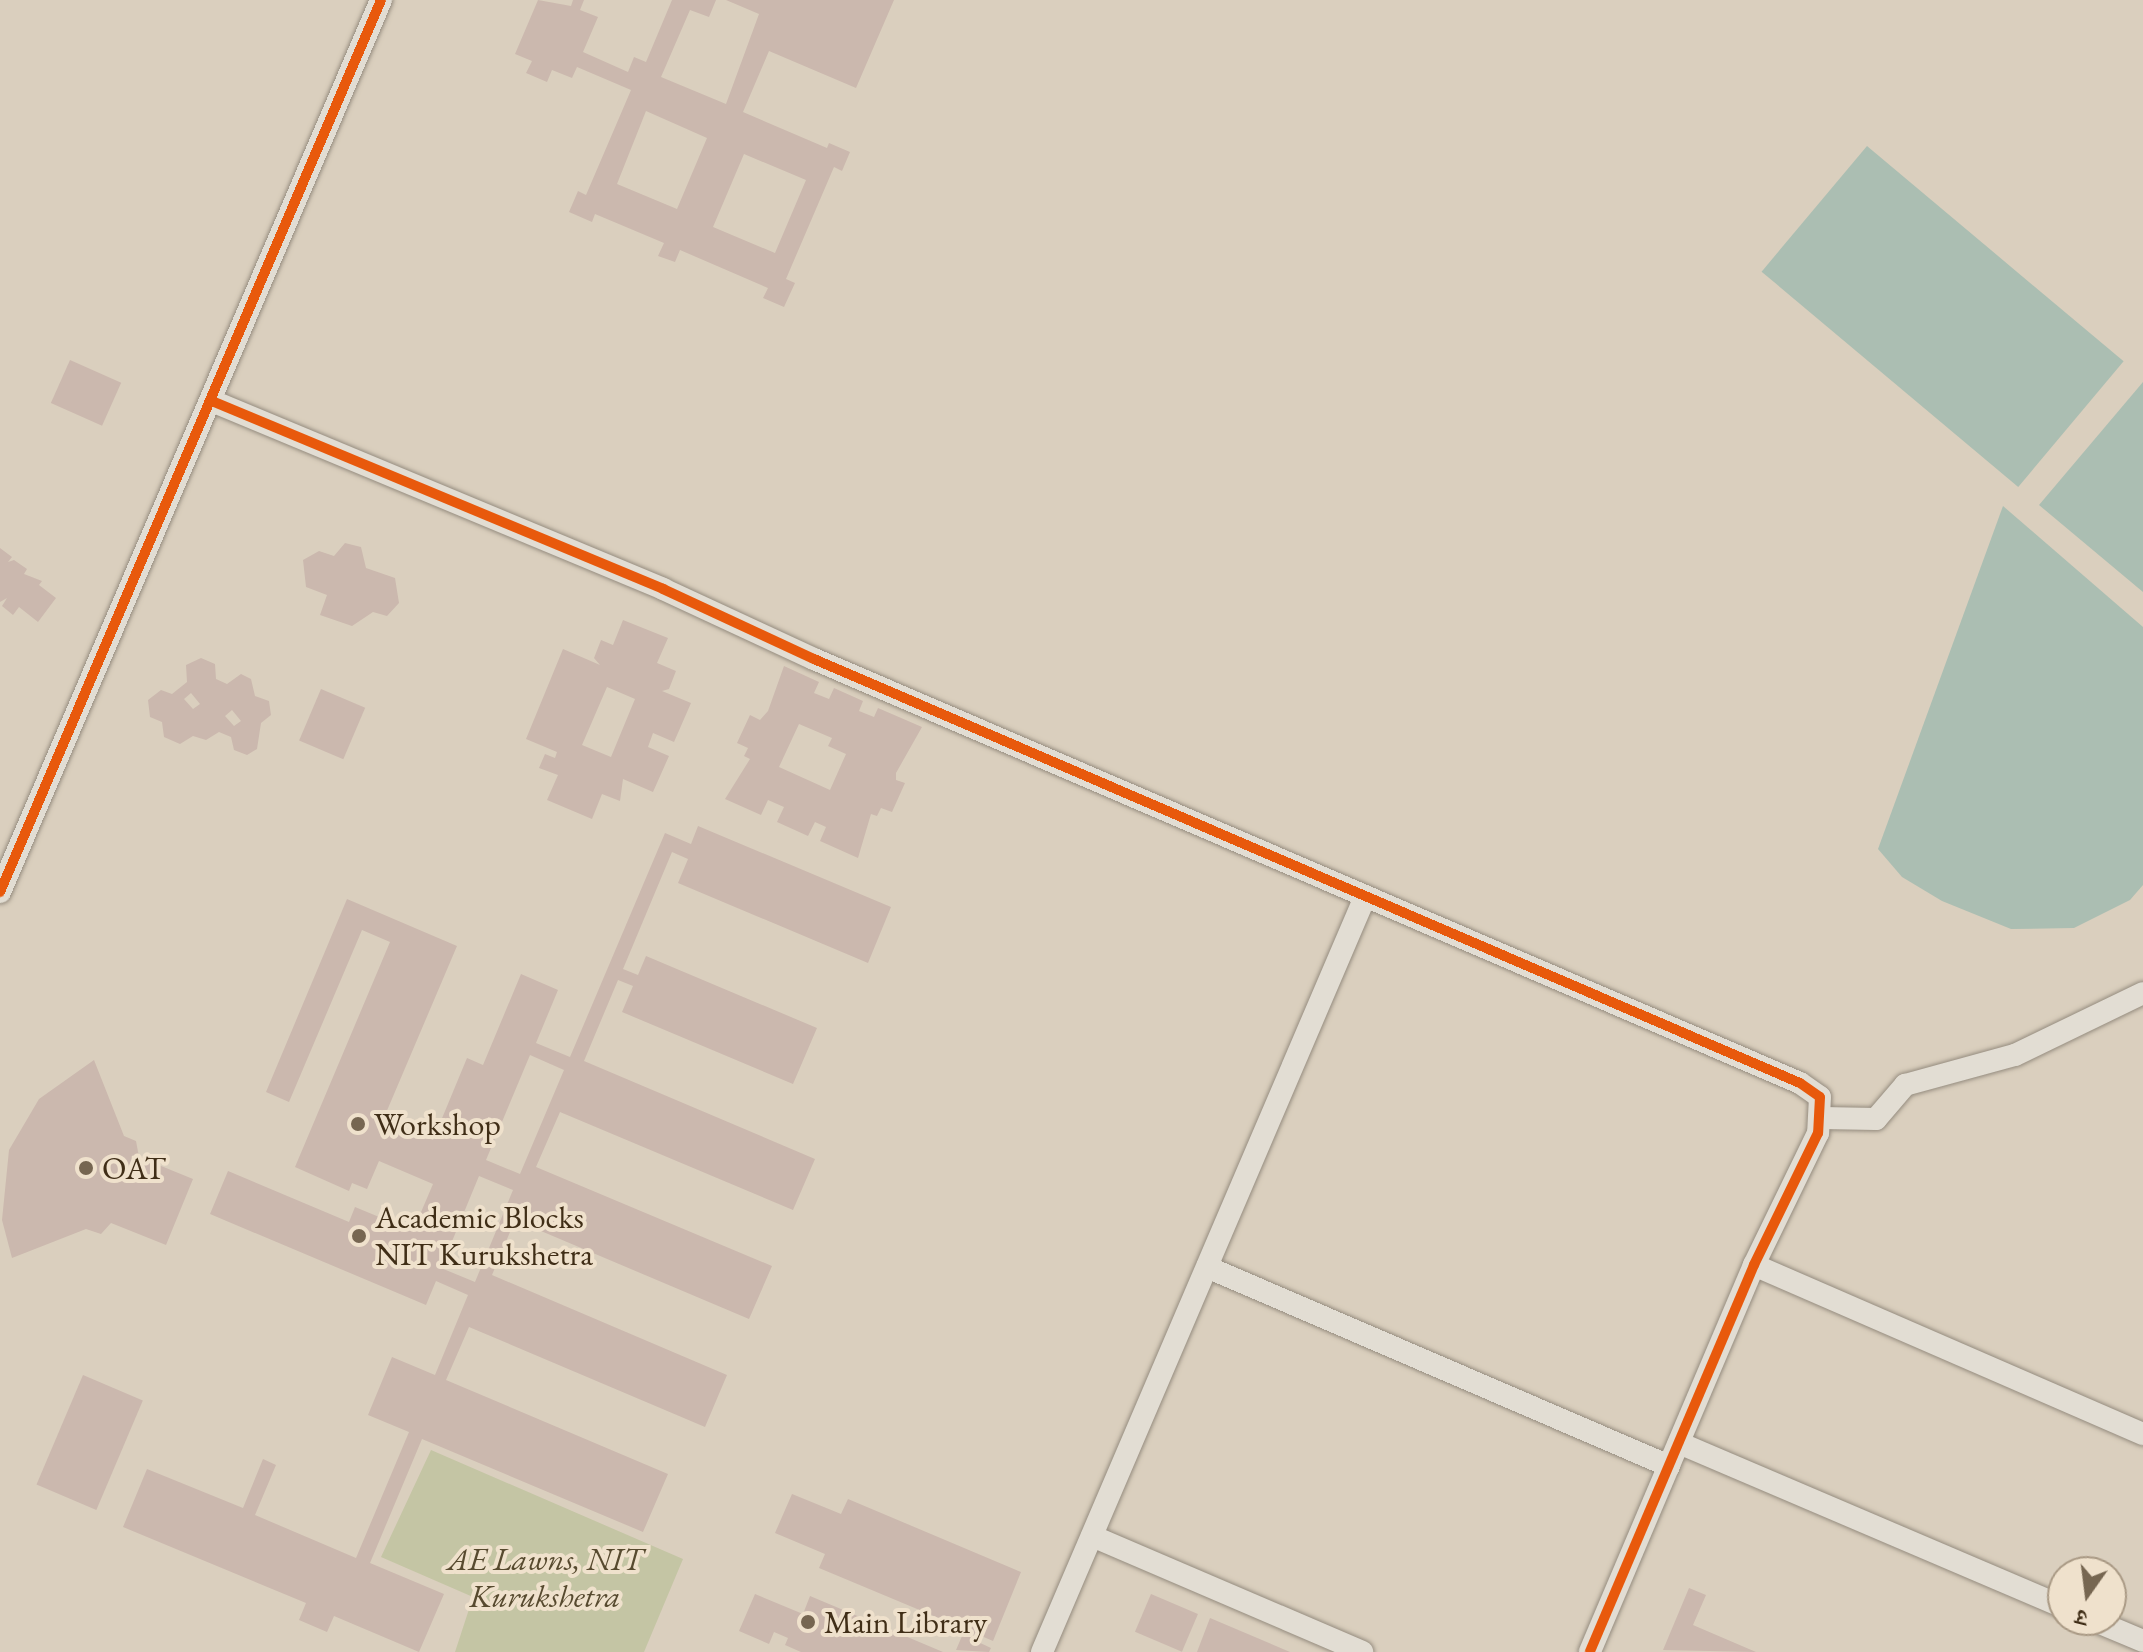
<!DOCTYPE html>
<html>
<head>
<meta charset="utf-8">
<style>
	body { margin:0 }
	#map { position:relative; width:2143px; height:1652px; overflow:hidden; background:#dacfbe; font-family:"EB Garamond","Noto Serif Devanagari",serif }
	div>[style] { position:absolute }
	.green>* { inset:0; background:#c4c5a4 }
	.water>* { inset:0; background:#abbeb2; transform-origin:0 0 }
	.building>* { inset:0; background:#cbb8ae; transform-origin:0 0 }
	.roads { filter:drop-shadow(0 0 2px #958c7f) drop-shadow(0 0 2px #958c7f) }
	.minor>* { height:22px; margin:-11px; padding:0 11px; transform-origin:11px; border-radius:11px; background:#e2ddd3 }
	.cycleway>* { height:10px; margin:-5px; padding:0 5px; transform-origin:5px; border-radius:5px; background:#e8590c }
	.dots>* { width:22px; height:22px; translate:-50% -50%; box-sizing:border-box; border:4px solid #efe1cc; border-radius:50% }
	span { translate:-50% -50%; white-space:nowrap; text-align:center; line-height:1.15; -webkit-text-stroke:8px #efe1cc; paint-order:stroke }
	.poi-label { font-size:32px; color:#402e17 }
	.left { translate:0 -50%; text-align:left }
	.park-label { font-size:32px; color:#574a2f; font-style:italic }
	.north { position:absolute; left:2047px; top:1556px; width:80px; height:80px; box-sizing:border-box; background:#efe1cc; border:2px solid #a99984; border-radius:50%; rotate:194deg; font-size:22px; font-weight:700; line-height:32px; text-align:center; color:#402e17 }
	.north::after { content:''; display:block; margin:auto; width:28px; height:36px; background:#766651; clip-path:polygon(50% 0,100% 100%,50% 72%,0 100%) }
</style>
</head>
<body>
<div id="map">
	<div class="green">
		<i style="clip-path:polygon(431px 1450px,683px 1559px,644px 1652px,455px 1652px,473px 1597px,381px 1557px)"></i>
	</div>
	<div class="water">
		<i style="left:1867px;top:146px;width:335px;height:164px;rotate:40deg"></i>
		<i style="clip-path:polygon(2143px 382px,2143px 592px,2039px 505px)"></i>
		<i style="clip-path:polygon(2003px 506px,2143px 627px,2143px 885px,2130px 900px,2074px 928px,2011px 929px,1942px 901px,1902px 877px,1878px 849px)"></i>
	</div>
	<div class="building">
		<i style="clip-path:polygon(evenodd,538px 0,571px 6px,573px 0,584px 0,580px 10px,598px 17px,583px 52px,628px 72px,634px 57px,646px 62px,672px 0,716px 0,709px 17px,690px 10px,661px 77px,726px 104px,759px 14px,726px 0,894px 0,856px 88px,769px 51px,743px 112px,827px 148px,829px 143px,850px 152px,842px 171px,834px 167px,786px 279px,795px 283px,784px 307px,763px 298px,768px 288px,680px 250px,675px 262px,658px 256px,664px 243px,595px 214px,592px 222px,569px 212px,578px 191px,586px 195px,631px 90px,577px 67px,572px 78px,552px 70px,547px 82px,526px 73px,532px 61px,515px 54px,538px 0,646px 111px,707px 138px,677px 209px,617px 184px,646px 111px,538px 0,744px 154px,806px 180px,775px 253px,713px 227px,744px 154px)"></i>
		<i style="left:70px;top:360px;width:56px;height:47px;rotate:24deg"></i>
		<i style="clip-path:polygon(345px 543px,361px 547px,366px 568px,395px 578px,399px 603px,387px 616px,373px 612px,352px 626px,320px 615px,327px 595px,306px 587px,303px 560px,319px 551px,334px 556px)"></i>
		<i style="clip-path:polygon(0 548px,12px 557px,8px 562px,14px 560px,27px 569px,24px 574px,42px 581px,39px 585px,56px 598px,38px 622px,19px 607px,13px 615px,2px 606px,7px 598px,0 602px)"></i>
		<i style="clip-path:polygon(evenodd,623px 620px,668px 638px,657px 663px,676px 671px,669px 689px,662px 691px,691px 703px,674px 742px,653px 733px,648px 747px,669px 756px,653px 792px,623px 779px,620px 801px,602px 794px,592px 819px,547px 800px,558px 775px,539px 768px,545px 754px,555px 758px,557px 752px,526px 739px,563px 649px,600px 665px,594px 658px,601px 640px,613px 645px,623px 620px,607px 687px,635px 699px,611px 757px,582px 745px,607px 687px)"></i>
		<i style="clip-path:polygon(evenodd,201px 658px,215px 664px,216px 679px,227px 684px,241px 674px,251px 679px,255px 696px,269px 701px,271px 715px,261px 723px,257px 749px,247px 755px,234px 750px,231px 737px,219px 732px,206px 740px,193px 736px,180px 744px,164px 737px,162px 722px,150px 717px,148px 700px,161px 690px,172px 694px,187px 682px,186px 665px,201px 658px,191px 693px,200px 704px,193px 709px,184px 699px,191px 693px,201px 658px,232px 710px,241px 721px,234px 726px,225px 716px,232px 710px)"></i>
		<i style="clip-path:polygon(evenodd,784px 666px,819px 682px,814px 693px,829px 699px,834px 688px,863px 701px,859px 711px,874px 717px,878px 708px,922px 727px,896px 773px,896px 780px,905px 783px,892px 812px,881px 808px,877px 816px,871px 814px,858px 858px,820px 841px,826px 827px,815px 822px,808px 836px,777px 822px,784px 807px,768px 800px,761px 815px,725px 799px,750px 759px,744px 756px,748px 748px,737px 743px,750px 715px,760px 720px,768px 711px,784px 666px,799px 724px,832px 738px,828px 746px,846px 754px,830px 790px,779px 767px,799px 724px)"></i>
		<i style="left:321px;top:689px;width:48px;height:56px;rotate:23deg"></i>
		<i style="clip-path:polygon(evenodd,698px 826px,891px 907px,868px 963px,678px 883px,688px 859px,672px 852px,623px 969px,638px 975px,646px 956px,817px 1028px,793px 1084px,622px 1012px,633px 986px,618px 980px,584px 1061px,815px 1159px,793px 1210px,560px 1112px,536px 1167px,772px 1266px,749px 1319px,515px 1220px,492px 1275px,727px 1375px,705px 1427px,469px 1327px,446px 1380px,668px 1474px,643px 1532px,422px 1439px,370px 1563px,444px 1594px,419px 1652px,334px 1616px,327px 1632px,299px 1620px,306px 1603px,123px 1527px,147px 1469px,243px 1508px,263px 1459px,276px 1465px,255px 1515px,356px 1558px,409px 1432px,368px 1415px,392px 1357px,435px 1375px,468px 1295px,436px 1281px,426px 1305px,210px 1214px,228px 1171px,349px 1222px,355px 1207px,413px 1231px,433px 1184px,379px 1161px,367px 1189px,352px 1183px,349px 1191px,295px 1167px,390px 942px,362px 930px,289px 1102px,266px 1092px,347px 899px,457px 946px,383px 1120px,433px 1140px,467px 1058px,483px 1065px,521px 974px,558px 990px,536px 1043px,570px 1057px,665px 833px,691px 844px,698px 826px,530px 1055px,564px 1070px,520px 1174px,486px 1160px,530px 1055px,698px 826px,479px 1176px,513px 1190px,475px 1282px,441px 1268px,479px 1176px)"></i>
		<i style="clip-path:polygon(94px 1060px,124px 1136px,136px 1141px,139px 1157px,193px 1179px,166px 1245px,111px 1223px,101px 1234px,86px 1229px,12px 1258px,2px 1220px,9px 1150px,39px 1099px)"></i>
		<i style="left:83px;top:1375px;width:65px;height:119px;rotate:23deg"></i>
		<i style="clip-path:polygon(792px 1494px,841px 1514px,848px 1499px,1021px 1572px,993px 1641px,979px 1635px,976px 1641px,991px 1648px,989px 1652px,956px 1650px,965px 1629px,819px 1568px,825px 1554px,775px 1533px)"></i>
		<i style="clip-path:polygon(1689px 1588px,1706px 1595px,1693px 1625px,1756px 1652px,1663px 1650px)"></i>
		<i style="clip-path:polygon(755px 1594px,803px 1614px,810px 1596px,943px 1652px,801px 1652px,785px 1645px,788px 1638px,774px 1632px,769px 1644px,739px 1631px)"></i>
		<i style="left:1151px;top:1594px;width:51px;height:41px;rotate:23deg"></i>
		<i style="clip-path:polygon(1210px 1618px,1290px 1652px,1197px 1652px)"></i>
	</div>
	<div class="roads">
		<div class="minor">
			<i style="left:212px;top:401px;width:489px;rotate:22.6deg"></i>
			<i style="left:663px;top:589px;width:166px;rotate:24.9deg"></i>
			<i style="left:814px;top:659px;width:1073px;rotate:23.27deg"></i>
			<i style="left:1800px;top:1083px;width:24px;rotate:35deg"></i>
			<i style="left:1820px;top:1097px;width:36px;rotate:93deg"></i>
			<i style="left:1818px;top:1133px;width:147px;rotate:115.9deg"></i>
			<i style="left:1754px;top:1265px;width:420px;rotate:113deg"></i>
			<i style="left:0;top:892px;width:970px;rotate:-66.87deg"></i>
			<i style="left:1822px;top:1118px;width:54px;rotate:1.1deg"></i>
			<i style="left:1876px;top:1119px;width:45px;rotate:-49.5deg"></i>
			<i style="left:1905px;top:1085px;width:114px;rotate:-15.3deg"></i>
			<i style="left:2015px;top:1055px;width:142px;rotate:-25.8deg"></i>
			<i style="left:1754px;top:1265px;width:424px;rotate:23.5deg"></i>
			<i style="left:1207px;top:1267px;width:503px;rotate:23.3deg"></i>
			<i style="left:1679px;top:1443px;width:418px;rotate:23.1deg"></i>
			<i style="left:1092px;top:1536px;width:294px;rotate:23.2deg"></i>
			<i style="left:2093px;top:1620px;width:54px;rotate:22.8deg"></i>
			<i style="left:1042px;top:1652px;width:821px;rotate:-66.84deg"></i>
		</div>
	</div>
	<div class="cycleway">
		<i style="left:212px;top:401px;width:489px;rotate:22.6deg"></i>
		<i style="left:663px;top:589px;width:166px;rotate:24.9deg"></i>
		<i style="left:814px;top:659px;width:1073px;rotate:23.27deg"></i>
		<i style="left:1800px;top:1083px;width:24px;rotate:35deg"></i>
		<i style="left:1820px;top:1097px;width:36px;rotate:93deg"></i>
		<i style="left:1818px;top:1133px;width:147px;rotate:115.9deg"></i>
		<i style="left:1754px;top:1265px;width:420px;rotate:113deg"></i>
		<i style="left:0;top:892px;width:970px;rotate:-66.87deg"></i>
	</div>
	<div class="dots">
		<i style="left:358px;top:1124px;background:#766651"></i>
		<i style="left:86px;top:1168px;background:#766651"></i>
		<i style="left:359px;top:1236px;background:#766651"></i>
		<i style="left:808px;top:1622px;background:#766651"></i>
	</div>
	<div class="poi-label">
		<span class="left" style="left:374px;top:1124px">Workshop</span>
		<span class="left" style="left:102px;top:1168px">OAT</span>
		<span class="left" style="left:375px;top:1236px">Academic Blocks<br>NIT Kurukshetra</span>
		<span class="left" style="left:824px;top:1622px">Main Library</span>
	</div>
	<div class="park-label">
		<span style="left:545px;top:1578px">AE Lawns, NIT<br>Kurukshetra</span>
	</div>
	<div class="north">उ</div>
</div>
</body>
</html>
